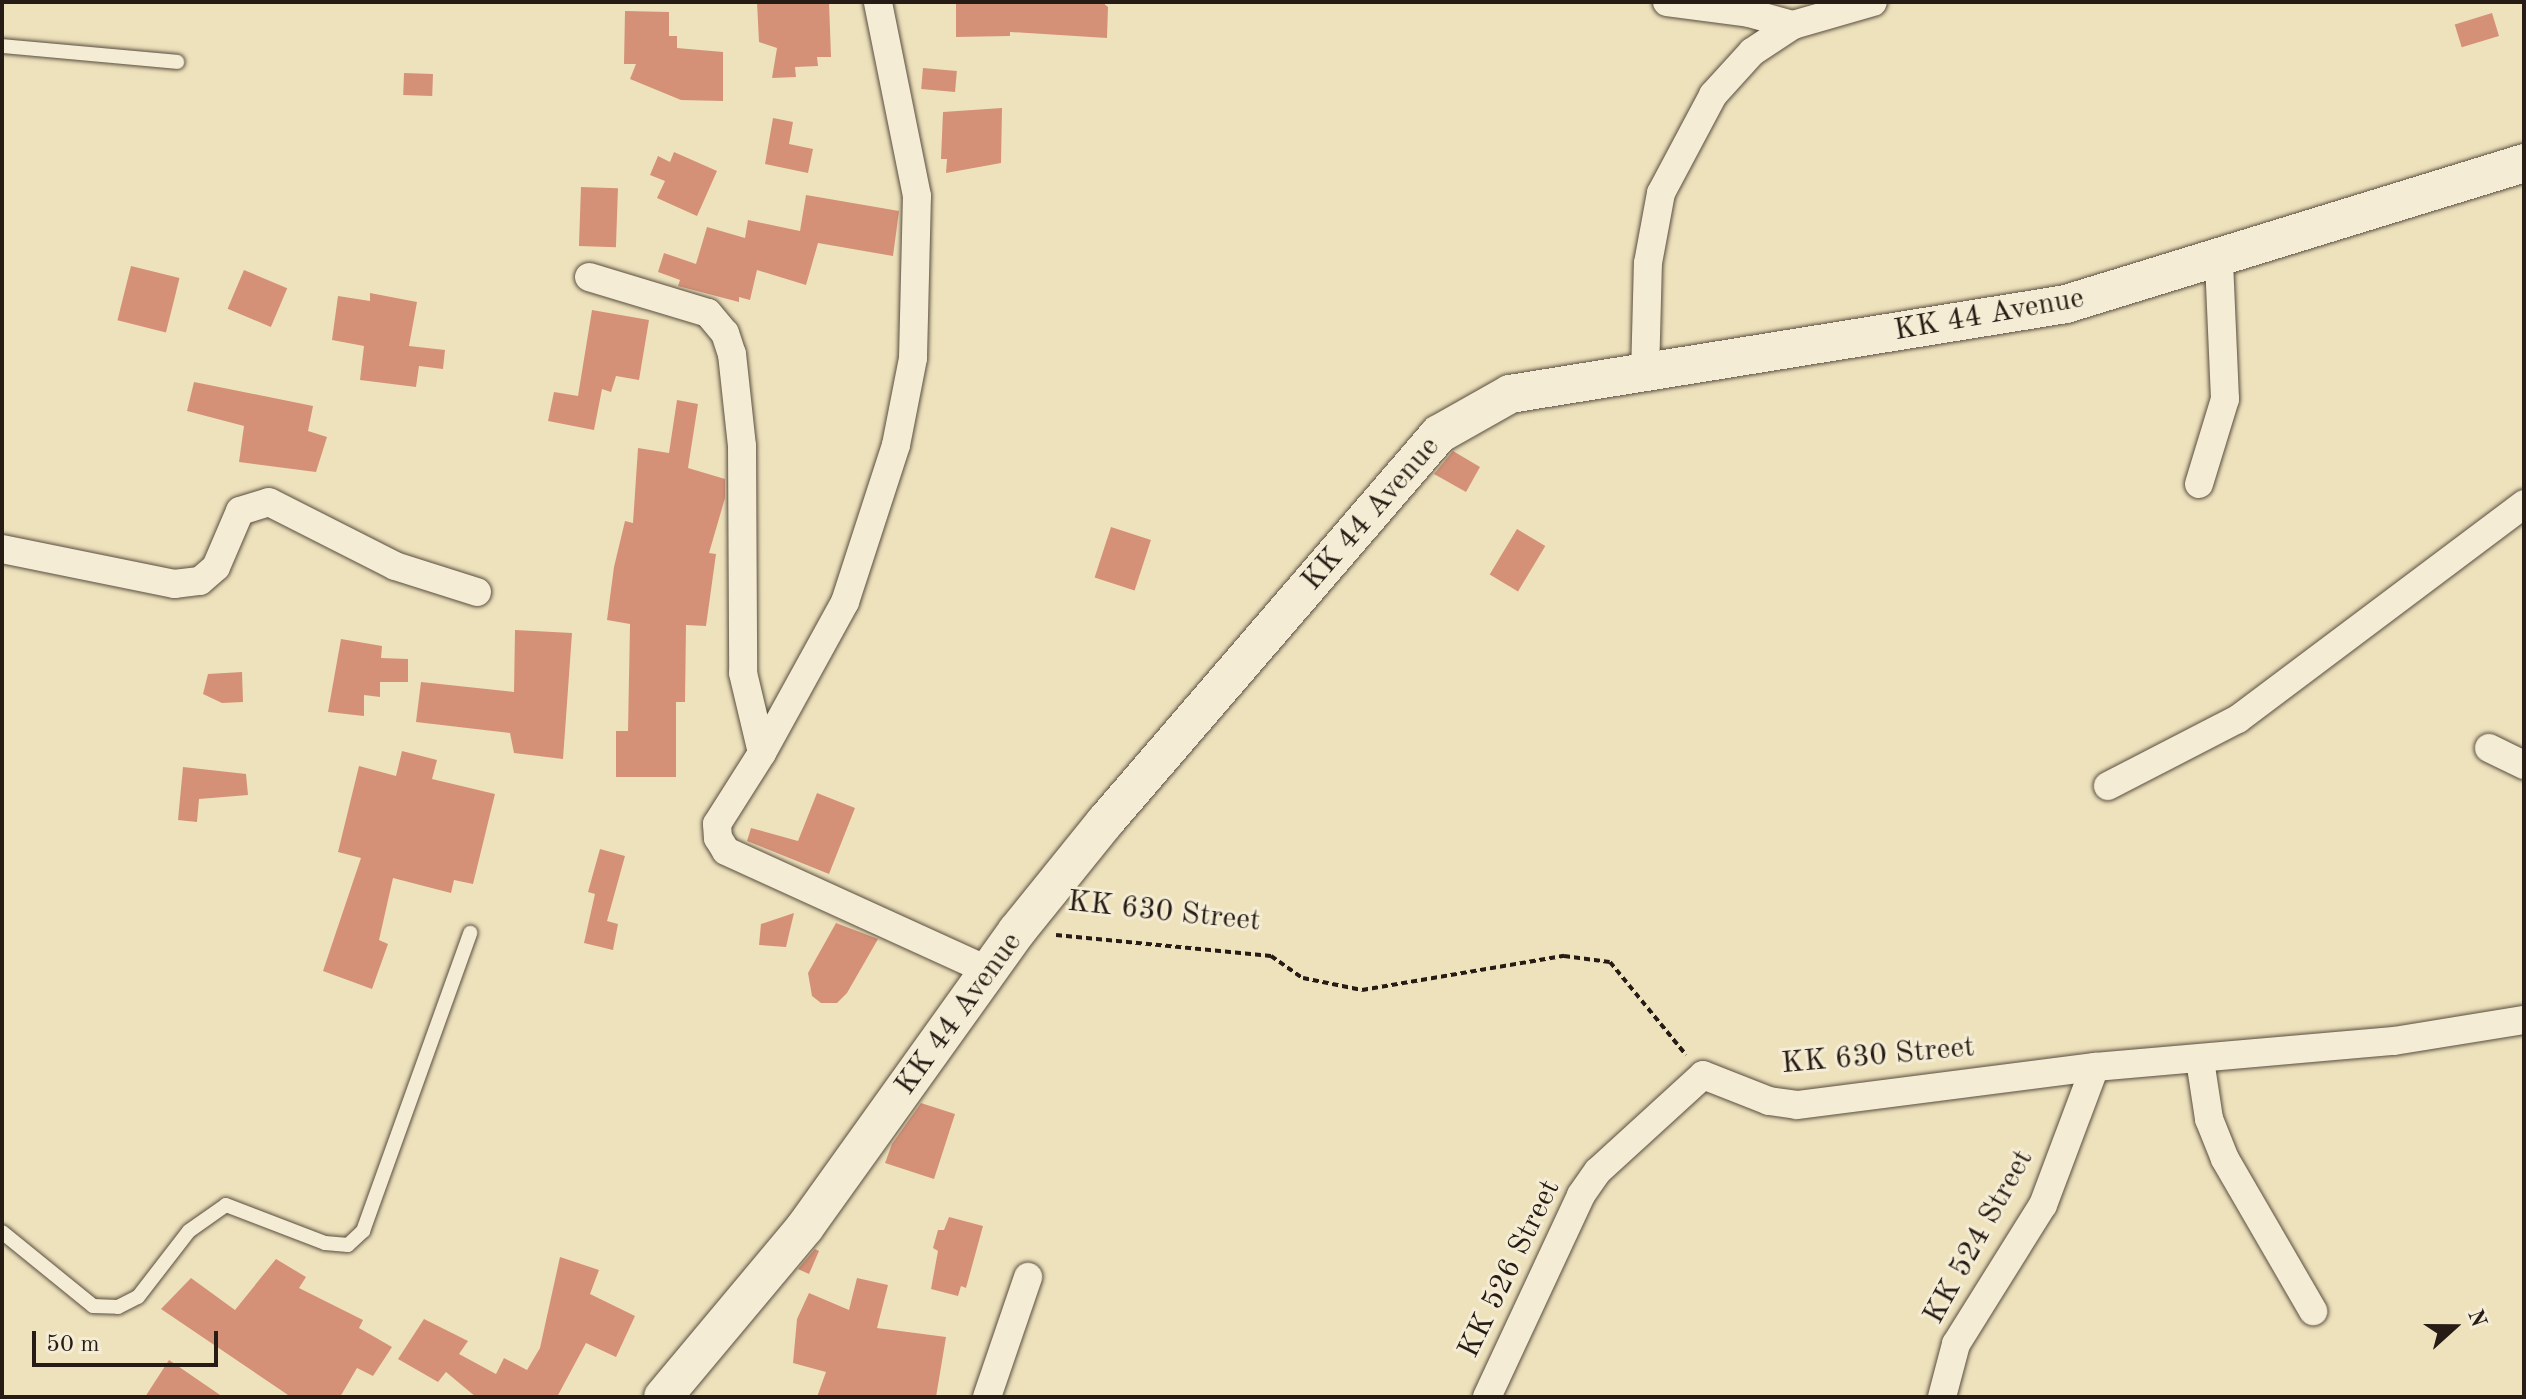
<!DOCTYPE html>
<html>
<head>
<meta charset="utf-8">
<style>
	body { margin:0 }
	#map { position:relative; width:2526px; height:1399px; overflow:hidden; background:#eee2bd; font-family:"Old Standard TT",serif }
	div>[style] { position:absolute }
	.building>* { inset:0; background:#d49177; transform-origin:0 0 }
	.path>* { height:4px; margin-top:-2px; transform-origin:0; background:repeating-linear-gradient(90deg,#271c15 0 6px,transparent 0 10px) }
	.roads { filter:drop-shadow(0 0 2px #594e3f) drop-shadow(0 0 2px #594e3f) }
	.lane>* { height:14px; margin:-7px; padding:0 7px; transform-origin:7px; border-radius:7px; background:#f4ecd4 }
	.street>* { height:28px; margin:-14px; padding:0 14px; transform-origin:14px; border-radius:14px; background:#f4ecd4 }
	.secondary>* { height:38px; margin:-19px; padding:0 19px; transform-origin:19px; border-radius:19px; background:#f4ecd4 }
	span { translate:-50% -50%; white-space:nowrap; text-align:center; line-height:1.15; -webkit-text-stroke:6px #f4ecd4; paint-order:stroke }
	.street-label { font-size:30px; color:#271c15 }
	.frame { position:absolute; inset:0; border:4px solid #271c15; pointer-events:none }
	.north { position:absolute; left:2414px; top:1287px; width:80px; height:80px; -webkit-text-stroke:6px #f4ecd4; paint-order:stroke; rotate:69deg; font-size:22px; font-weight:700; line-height:32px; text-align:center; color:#271c15 }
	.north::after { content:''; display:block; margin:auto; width:28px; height:36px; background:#271c15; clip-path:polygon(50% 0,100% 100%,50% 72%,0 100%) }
	.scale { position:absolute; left:32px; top:1331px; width:186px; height:36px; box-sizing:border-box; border:4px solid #271c15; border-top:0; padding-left:10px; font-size:24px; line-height:28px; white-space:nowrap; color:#271c15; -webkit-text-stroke:6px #f4ecd4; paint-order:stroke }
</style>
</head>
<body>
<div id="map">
	<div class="building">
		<i style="clip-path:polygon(757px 2px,829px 2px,831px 57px,817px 57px,818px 66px,795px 67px,796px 77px,772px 78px,777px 48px,759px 42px)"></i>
		<i style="clip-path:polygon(956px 2px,1102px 2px,1108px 7px,1107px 38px,1010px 32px,1010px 36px,956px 37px)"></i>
		<i style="clip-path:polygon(625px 11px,669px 12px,669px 36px,677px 36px,677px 48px,723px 52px,723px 101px,681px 100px,630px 79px,636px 64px,624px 64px)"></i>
		<i style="left:2492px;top:13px;width:24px;height:39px;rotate:73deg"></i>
		<i style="left:923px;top:68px;width:34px;height:21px;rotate:5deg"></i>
		<i style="left:404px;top:73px;width:29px;height:22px;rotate:2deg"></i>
		<i style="clip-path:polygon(1002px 108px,1001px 163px,946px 173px,947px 159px,941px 159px,943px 112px)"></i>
		<i style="clip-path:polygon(773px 118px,793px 122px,789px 144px,813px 149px,808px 173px,765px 164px)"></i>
		<i style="clip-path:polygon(674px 152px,717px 171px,697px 216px,657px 198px,665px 181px,650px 175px,658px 156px,670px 162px)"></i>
		<i style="left:581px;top:187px;width:37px;height:59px;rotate:2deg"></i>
		<i style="clip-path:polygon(806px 195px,899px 211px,893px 256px,818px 243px,806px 285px,757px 270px,750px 300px,739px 297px,739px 302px,678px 286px,680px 280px,658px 272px,664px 253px,696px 264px,707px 227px,745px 238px,748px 220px,800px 231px)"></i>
		<i style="left:131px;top:266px;width:50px;height:56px;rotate:14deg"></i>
		<i style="left:244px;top:270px;width:47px;height:42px;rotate:23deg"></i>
		<i style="clip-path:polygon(370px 293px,417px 302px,409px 346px,445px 350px,443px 369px,419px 366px,416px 387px,360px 380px,364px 346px,332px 340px,338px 296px,370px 301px)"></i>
		<i style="clip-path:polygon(592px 310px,649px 320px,639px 380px,616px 376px,611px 392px,602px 389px,594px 430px,548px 421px,554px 392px,578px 396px)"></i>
		<i style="clip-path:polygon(194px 382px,313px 406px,308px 431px,327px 437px,316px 472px,239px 462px,244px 426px,187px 411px)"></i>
		<i style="clip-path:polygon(677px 400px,698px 404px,688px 468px,725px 479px,725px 498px,709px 553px,716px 554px,706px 626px,686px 625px,685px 702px,676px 702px,676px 777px,616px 777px,616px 731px,628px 731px,630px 624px,607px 620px,614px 567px,625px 521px,633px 523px,638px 448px,669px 453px)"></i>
		<i style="clip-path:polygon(1453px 451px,1480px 467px,1466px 492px,1434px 474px)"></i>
		<i style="left:1111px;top:527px;width:42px;height:53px;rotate:18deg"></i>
		<i style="left:1517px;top:529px;width:33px;height:53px;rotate:31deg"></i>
		<i style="clip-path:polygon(515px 630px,572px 633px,563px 759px,514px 753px,510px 733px,416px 722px,421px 682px,514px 692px)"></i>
		<i style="clip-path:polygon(341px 639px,382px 646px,381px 658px,408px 659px,408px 682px,380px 682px,380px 697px,364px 695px,364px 716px,328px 712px)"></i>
		<i style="clip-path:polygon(242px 672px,243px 702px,222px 703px,203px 694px,208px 674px)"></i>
		<i style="clip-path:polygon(402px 751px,437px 760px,432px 779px,495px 794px,473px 884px,454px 880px,451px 893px,393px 878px,379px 940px,388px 944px,372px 989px,323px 971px,361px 858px,338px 852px,359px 766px,396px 776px)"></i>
		<i style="clip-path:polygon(183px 767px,246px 774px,248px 795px,199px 799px,197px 822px,178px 820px)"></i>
		<i style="clip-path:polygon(817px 793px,855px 808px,829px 874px,747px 841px,751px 828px,798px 841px)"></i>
		<i style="clip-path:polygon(600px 849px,625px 856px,607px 921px,618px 924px,613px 950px,584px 943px,595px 894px,588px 892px)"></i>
		<i style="clip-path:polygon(794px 913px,786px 947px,759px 945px,761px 924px)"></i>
		<i style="clip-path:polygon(836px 923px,878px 939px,847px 993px,837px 1003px,821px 1003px,812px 996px,808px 973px)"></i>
		<i style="clip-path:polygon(921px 1103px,955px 1114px,934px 1179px,885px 1163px,892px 1144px)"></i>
		<i style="clip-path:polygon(949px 1217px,983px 1226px,966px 1288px,961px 1286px,958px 1296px,931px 1289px,938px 1251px,933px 1248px,938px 1230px,944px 1230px)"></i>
		<i style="clip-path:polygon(815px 1249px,819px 1251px,809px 1274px,798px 1269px)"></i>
		<i style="clip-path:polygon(560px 1257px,599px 1270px,590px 1294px,635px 1316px,616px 1357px,586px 1343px,557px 1397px,476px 1397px,446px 1372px,438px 1382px,398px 1359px,424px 1319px,468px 1341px,459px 1354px,496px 1374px,504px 1358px,527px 1370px,540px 1348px)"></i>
		<i style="clip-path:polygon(276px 1259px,306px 1277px,299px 1288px,363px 1320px,359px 1328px,392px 1347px,373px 1376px,357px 1368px,340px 1397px,291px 1397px,161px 1309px,191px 1278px,235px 1310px)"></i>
		<i style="clip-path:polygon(857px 1278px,888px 1285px,877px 1328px,946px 1337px,936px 1397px,817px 1397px,826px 1372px,793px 1363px,797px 1319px,809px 1293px,849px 1310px)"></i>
		<i style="clip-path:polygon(169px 1360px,223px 1397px,145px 1397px)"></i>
	</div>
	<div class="path">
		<i style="left:1056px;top:935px;width:216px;rotate:5.6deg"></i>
		<i style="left:1271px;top:956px;width:39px;rotate:35deg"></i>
		<i style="left:1303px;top:978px;width:60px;rotate:11.5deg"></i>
		<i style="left:1362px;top:990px;width:205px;rotate:-9.6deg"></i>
		<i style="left:1564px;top:956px;width:46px;rotate:7.4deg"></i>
		<i style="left:1610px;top:962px;width:120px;rotate:50.7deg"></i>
	</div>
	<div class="roads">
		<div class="lane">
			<i style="left:2px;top:46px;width:176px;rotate:5.2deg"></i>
			<i style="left:2px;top:1232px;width:117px;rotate:39.1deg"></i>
			<i style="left:93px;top:1306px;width:25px;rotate:2deg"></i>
			<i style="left:118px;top:1307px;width:22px;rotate:-27deg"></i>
			<i style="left:138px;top:1297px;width:83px;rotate:-52.3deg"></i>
			<i style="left:189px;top:1231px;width:45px;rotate:-35.1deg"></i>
			<i style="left:226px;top:1205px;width:106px;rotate:21deg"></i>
			<i style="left:325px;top:1243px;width:23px;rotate:5deg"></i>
			<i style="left:348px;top:1245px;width:21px;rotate:-43deg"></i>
			<i style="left:363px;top:1231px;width:317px;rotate:-70.2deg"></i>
		</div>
		<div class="street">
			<i style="left:1667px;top:2px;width:83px;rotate:7.6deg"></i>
			<i style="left:1749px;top:13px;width:46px;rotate:15.3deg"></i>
			<i style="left:589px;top:277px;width:124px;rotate:16.8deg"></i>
			<i style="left:708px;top:313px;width:26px;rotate:50deg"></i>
			<i style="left:725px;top:333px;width:22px;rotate:72deg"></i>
			<i style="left:732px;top:354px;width:93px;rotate:83.8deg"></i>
			<i style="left:742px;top:446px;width:227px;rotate:89.7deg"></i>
			<i style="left:743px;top:673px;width:82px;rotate:76.6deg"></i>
			<i style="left:762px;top:753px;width:84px;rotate:122.4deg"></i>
			<i style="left:717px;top:824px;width:14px;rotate:86deg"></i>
			<i style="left:718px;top:838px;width:15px;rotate:58deg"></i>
			<i style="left:726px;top:851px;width:291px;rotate:24.5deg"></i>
			<i style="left:1645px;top:375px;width:112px;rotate:-88.5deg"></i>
			<i style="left:1648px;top:263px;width:71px;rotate:-79.5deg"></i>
			<i style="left:1661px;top:193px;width:111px;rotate:-62deg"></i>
			<i style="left:1713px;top:95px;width:58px;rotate:-47.8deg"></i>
			<i style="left:1752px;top:52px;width:49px;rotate:-33.4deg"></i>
			<i style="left:1793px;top:25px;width:83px;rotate:-16deg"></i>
			<i style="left:2199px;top:484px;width:89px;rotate:-73deg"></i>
			<i style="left:2225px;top:399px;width:140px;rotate:-92.5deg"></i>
			<i style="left:2px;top:549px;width:176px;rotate:11.5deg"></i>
			<i style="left:174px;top:584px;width:26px;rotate:-7deg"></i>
			<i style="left:200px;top:581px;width:21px;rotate:-41deg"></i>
			<i style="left:216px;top:567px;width:61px;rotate:-66.8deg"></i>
			<i style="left:240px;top:511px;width:30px;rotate:-17deg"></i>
			<i style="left:269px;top:502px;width:141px;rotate:26.9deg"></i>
			<i style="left:395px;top:566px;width:86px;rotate:17.6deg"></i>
			<i style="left:2489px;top:748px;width:39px;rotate:26deg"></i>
			<i style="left:762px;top:753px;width:172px;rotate:-61.2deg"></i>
			<i style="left:845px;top:602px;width:165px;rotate:-72deg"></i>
			<i style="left:896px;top:445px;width:89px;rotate:-78.9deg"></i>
			<i style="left:913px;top:358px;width:162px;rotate:-88.6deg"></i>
			<i style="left:917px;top:196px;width:198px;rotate:-101.4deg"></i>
			<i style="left:2108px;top:786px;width:146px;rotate:-27.3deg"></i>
			<i style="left:2238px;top:719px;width:358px;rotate:-36.9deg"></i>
			<i style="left:2200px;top:1060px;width:60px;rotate:81.3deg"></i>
			<i style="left:2209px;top:1119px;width:43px;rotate:68.2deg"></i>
			<i style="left:2225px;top:1159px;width:176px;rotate:59.9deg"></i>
			<i style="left:987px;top:1397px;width:127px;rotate:-71.1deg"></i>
			<i style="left:1487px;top:1397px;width:223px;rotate:-65deg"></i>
			<i style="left:1581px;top:1195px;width:29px;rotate:-55deg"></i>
			<i style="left:1598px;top:1171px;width:142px;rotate:-42.4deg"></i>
			<i style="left:1703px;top:1075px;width:71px;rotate:21.5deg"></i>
			<i style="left:1769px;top:1101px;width:28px;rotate:8deg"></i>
			<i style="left:1797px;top:1105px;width:300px;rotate:-7.3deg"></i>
			<i style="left:2095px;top:1067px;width:300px;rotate:-5deg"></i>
			<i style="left:2394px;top:1041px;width:132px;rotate:-9.2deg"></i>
			<i style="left:1942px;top:1397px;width:55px;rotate:-75.2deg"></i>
			<i style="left:1956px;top:1344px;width:164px;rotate:-58deg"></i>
			<i style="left:2043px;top:1205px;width:147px;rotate:-69.4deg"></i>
		</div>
		<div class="secondary">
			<i style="left:663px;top:1397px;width:222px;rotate:-50.1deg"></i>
			<i style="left:805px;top:1227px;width:364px;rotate:-54.4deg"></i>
			<i style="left:1017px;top:931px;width:140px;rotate:-51.1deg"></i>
			<i style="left:1105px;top:822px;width:512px;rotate:-49.28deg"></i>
			<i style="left:1439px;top:434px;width:81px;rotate:-29.4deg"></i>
			<i style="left:1510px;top:394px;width:563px;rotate:-9.19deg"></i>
			<i style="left:2066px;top:304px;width:479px;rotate:-17.1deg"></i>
		</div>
	</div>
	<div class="street-label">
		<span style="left:1989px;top:315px;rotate:-10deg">KK 44 Avenue</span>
		<span style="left:1371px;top:514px;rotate:-49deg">KK 44 Avenue</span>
		<span style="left:1164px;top:912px;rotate:6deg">KK 630 Street</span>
		<span style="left:959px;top:1014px;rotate:-54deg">KK 44 Avenue</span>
		<span style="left:1878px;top:1056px;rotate:-5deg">KK 630 Street</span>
		<span style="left:1979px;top:1237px;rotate:-61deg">KK 524 Street</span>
		<span style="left:1510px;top:1269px;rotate:-64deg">KK 526 Street</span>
	</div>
	<div class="frame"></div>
	<div class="north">N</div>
	<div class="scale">50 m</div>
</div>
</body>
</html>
